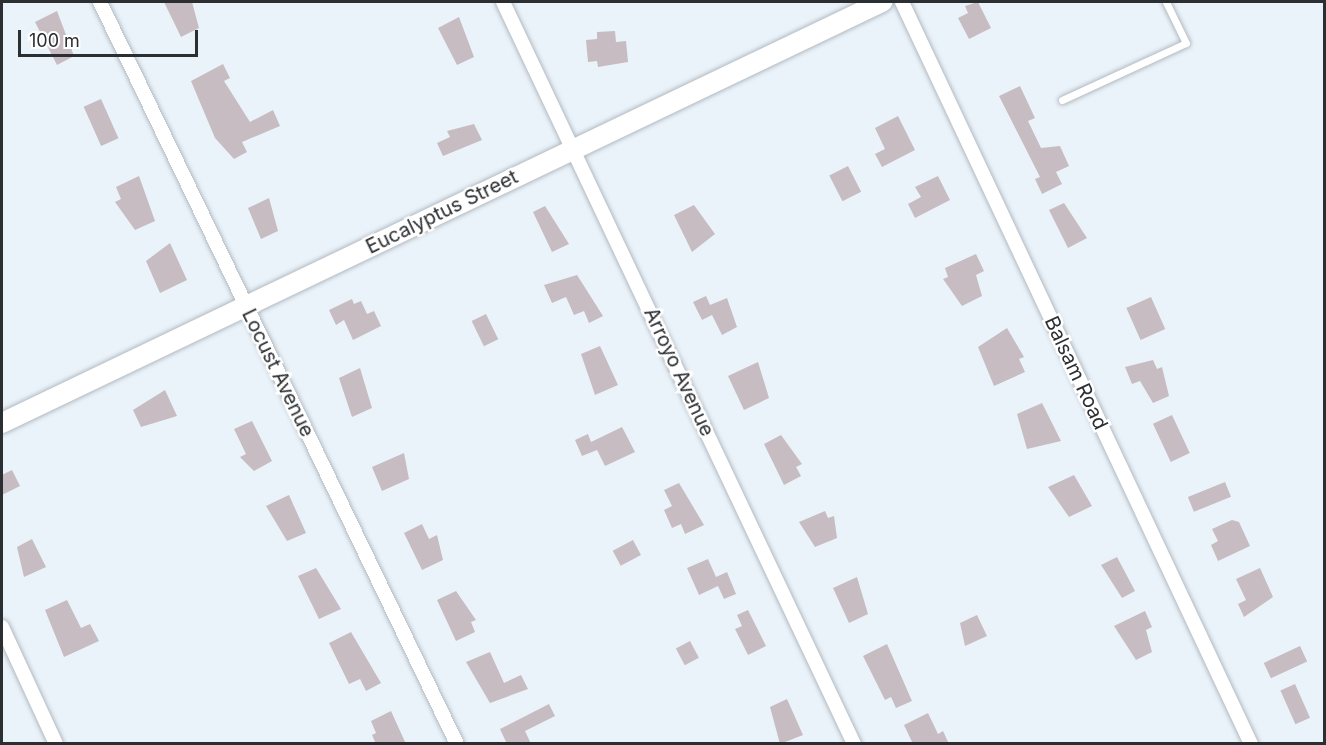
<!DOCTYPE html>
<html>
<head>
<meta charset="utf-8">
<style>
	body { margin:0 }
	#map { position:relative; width:1326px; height:745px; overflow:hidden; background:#ebf3fa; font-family:Inter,sans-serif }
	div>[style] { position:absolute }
	.building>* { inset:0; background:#c6bcc2; transform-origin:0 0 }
	.roads { filter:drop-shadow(0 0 2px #b2bac1) drop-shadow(0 0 2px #b2bac1) }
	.lane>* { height:7px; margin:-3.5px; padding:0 3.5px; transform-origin:3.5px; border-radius:3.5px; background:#fff }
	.street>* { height:14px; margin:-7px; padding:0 7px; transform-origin:7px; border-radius:7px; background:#fff }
	.secondary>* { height:20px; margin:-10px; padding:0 10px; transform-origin:10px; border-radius:10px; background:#fff }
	span { translate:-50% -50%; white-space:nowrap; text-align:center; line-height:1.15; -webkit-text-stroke:5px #fff; paint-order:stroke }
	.street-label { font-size:20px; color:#2c2f32 }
	.frame { position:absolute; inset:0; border:3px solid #2c2f32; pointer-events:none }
	.scale { position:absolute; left:18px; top:30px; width:180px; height:27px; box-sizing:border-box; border:3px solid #2c2f32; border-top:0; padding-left:8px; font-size:18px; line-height:21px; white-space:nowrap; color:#2c2f32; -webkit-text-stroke:4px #fff; paint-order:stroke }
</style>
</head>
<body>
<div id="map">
	<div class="building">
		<i style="clip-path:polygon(164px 2px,192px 2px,199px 28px,181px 37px)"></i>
		<i style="clip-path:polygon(978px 2px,991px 28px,969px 39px,958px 18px,968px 13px,965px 6px)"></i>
		<i style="clip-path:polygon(57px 11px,74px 56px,57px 65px,35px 22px)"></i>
		<i style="clip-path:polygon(459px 17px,474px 57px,457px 65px,438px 28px)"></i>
		<i style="clip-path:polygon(615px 31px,616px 42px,626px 41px,628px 62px,598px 67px,597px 61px,588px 62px,586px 40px,597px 39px,597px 32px)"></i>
		<i style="clip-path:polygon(223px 64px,230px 78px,224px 81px,250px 122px,273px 110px,280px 126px,242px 142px,247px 152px,234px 159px,215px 138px,191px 81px)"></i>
		<i style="clip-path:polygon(1020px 86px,1035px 118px,1028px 121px,1041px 148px,1060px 146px,1069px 166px,1056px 172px,1062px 184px,1042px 194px,1035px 179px,1040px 177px,999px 96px)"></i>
		<i style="left:101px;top:99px;width:43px;height:19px;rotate:66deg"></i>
		<i style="clip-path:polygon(898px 116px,915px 150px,882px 167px,875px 154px,885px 149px,875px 128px)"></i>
		<i style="clip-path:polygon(474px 124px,482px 140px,443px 156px,437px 143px,450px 137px,447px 131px)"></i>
		<i style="left:848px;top:166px;width:29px;height:21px;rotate:63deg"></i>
		<i style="clip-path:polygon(139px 176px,155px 221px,135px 230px,115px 202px,121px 199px,116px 187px)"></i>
		<i style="clip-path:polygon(938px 176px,950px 200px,915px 218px,908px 204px,921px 197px,915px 187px)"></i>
		<i style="clip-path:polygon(269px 198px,278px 231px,261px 239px,248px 208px)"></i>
		<i style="clip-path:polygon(1064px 203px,1087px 238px,1068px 248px,1049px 210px)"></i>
		<i style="clip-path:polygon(694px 205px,715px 234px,692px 252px,674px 215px)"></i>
		<i style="clip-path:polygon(545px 206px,569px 244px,552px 252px,533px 212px)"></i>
		<i style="clip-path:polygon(170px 243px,187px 280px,160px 293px,146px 261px)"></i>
		<i style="clip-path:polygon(976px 254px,984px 271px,976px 275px,982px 296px,962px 306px,943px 279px,948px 277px,945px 268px)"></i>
		<i style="clip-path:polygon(577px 275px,603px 316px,589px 323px,584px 311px,574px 315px,566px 297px,552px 303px,544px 285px)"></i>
		<i style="clip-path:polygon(706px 296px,710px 305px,727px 298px,737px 327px,722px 335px,712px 315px,702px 320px,693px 302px)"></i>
		<i style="left:1151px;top:297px;width:35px;height:27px;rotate:66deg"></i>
		<i style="clip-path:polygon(352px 299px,354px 304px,361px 301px,367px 314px,374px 311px,381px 326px,353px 340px,344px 320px,336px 325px,329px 310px)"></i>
		<i style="left:486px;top:314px;width:28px;height:16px;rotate:64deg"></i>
		<i style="clip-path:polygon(1007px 328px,1024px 357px,1019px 359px,1025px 372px,994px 386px,978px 347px)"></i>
		<i style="clip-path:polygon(600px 346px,618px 385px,595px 395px,581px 354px)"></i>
		<i style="clip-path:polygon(1153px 360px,1157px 369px,1162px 367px,1169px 396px,1153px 403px,1140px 381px,1132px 384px,1125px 367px)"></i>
		<i style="clip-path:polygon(758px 362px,769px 398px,744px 410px,728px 376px)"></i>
		<i style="clip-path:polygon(360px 368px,372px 408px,352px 417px,339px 378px)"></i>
		<i style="clip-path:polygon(165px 390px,177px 416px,141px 427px,133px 410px)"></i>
		<i style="clip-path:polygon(1042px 403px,1061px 441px,1027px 449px,1017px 414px)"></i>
		<i style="left:1172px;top:415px;width:42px;height:21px;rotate:65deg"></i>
		<i style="clip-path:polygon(252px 421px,272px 461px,254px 471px,240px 457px,246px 454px,234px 429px)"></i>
		<i style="clip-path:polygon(622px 427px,635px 452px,605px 466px,597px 450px,582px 456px,575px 440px,588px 434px,591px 442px)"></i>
		<i style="clip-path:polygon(781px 435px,802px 464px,796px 467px,801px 476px,784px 485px,764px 444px)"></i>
		<i style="clip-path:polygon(404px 453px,409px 479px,382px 491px,372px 467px)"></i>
		<i style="clip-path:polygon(12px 470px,20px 486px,2px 495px,2px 475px)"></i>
		<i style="clip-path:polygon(1074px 475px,1092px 506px,1069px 517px,1048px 487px)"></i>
		<i style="left:1225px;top:482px;width:16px;height:40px;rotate:68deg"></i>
		<i style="clip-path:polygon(679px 483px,704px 525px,685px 534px,681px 524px,672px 528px,664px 510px,672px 506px,664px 490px)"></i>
		<i style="clip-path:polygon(289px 495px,306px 533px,287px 541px,266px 506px)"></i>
		<i style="clip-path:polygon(825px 511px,828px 518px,834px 516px,837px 538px,815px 547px,799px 522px)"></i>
		<i style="clip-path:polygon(1232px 520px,1239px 522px,1250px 546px,1218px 561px,1211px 545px,1218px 541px,1212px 529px)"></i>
		<i style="clip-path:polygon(422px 524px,429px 539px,437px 535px,443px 560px,422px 570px,404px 533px)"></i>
		<i style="clip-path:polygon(32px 539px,46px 567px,24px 577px,17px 547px)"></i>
		<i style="left:633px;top:540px;width:17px;height:23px;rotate:62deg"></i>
		<i style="clip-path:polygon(1117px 557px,1135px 591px,1122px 598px,1101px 565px)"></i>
		<i style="clip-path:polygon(708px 559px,716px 577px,727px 572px,736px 594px,724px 599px,718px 586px,699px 595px,687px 568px)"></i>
		<i style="clip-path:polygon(316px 568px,341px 609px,319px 619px,298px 576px)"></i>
		<i style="clip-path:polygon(1260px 568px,1273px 597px,1244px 617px,1238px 604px,1246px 600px,1236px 579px)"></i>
		<i style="clip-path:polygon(857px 577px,868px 614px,849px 623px,833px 588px)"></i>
		<i style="clip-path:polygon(456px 591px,476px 620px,471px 622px,475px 632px,456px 641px,437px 600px)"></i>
		<i style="clip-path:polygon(67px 600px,81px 628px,90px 624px,99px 641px,64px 657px,45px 610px)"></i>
		<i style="clip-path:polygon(748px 610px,766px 646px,748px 655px,735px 629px,742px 626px,737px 615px)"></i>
		<i style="clip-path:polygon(1145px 611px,1152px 627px,1146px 630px,1152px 652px,1136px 660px,1114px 626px)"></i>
		<i style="clip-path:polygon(977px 615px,987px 636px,965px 646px,960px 623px)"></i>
		<i style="clip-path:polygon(351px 632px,381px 683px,366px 691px,360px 679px,349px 684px,329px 643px)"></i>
		<i style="left:690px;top:641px;width:19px;height:16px;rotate:62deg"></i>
		<i style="clip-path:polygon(887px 644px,912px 701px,896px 708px,891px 697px,885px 700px,863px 656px)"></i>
		<i style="left:1300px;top:646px;width:17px;height:40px;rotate:65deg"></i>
		<i style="clip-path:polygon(490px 652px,504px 683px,521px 675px,528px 689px,490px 703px,466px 662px)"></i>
		<i style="left:1295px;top:684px;width:37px;height:16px;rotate:66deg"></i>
		<i style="clip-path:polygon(787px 699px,803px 735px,780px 744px,770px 707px)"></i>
		<i style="clip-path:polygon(549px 704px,555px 716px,525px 731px,531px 744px,507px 744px,500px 729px)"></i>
		<i style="clip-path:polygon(391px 711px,406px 744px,376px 744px,372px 735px,376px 733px,371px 721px)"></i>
		<i style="clip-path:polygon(928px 713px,938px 734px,943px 731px,949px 744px,913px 744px,904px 725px)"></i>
	</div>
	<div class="roads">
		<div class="lane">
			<i style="left:1062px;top:100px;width:136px;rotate:-24.7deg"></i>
			<i style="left:1186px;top:43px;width:46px;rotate:-116deg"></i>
		</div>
		<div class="street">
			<i style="left:100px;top:2px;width:823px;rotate:64.31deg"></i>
			<i style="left:503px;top:2px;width:821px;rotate:64.68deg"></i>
			<i style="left:902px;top:2px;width:820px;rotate:64.81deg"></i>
			<i style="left:2px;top:627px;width:129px;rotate:65.2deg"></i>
		</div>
		<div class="secondary">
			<i style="left:2px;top:423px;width:976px;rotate:-25.57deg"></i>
		</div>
	</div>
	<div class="street-label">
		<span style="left:442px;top:212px;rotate:-26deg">Eucalyptus Street</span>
		<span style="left:679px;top:372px;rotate:65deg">Arroyo Avenue</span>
		<span style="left:278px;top:373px;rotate:64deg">Locust Avenue</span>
		<span style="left:1076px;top:373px;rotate:65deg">Balsam Road</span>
	</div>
	<div class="frame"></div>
	<div class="scale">100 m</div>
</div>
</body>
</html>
